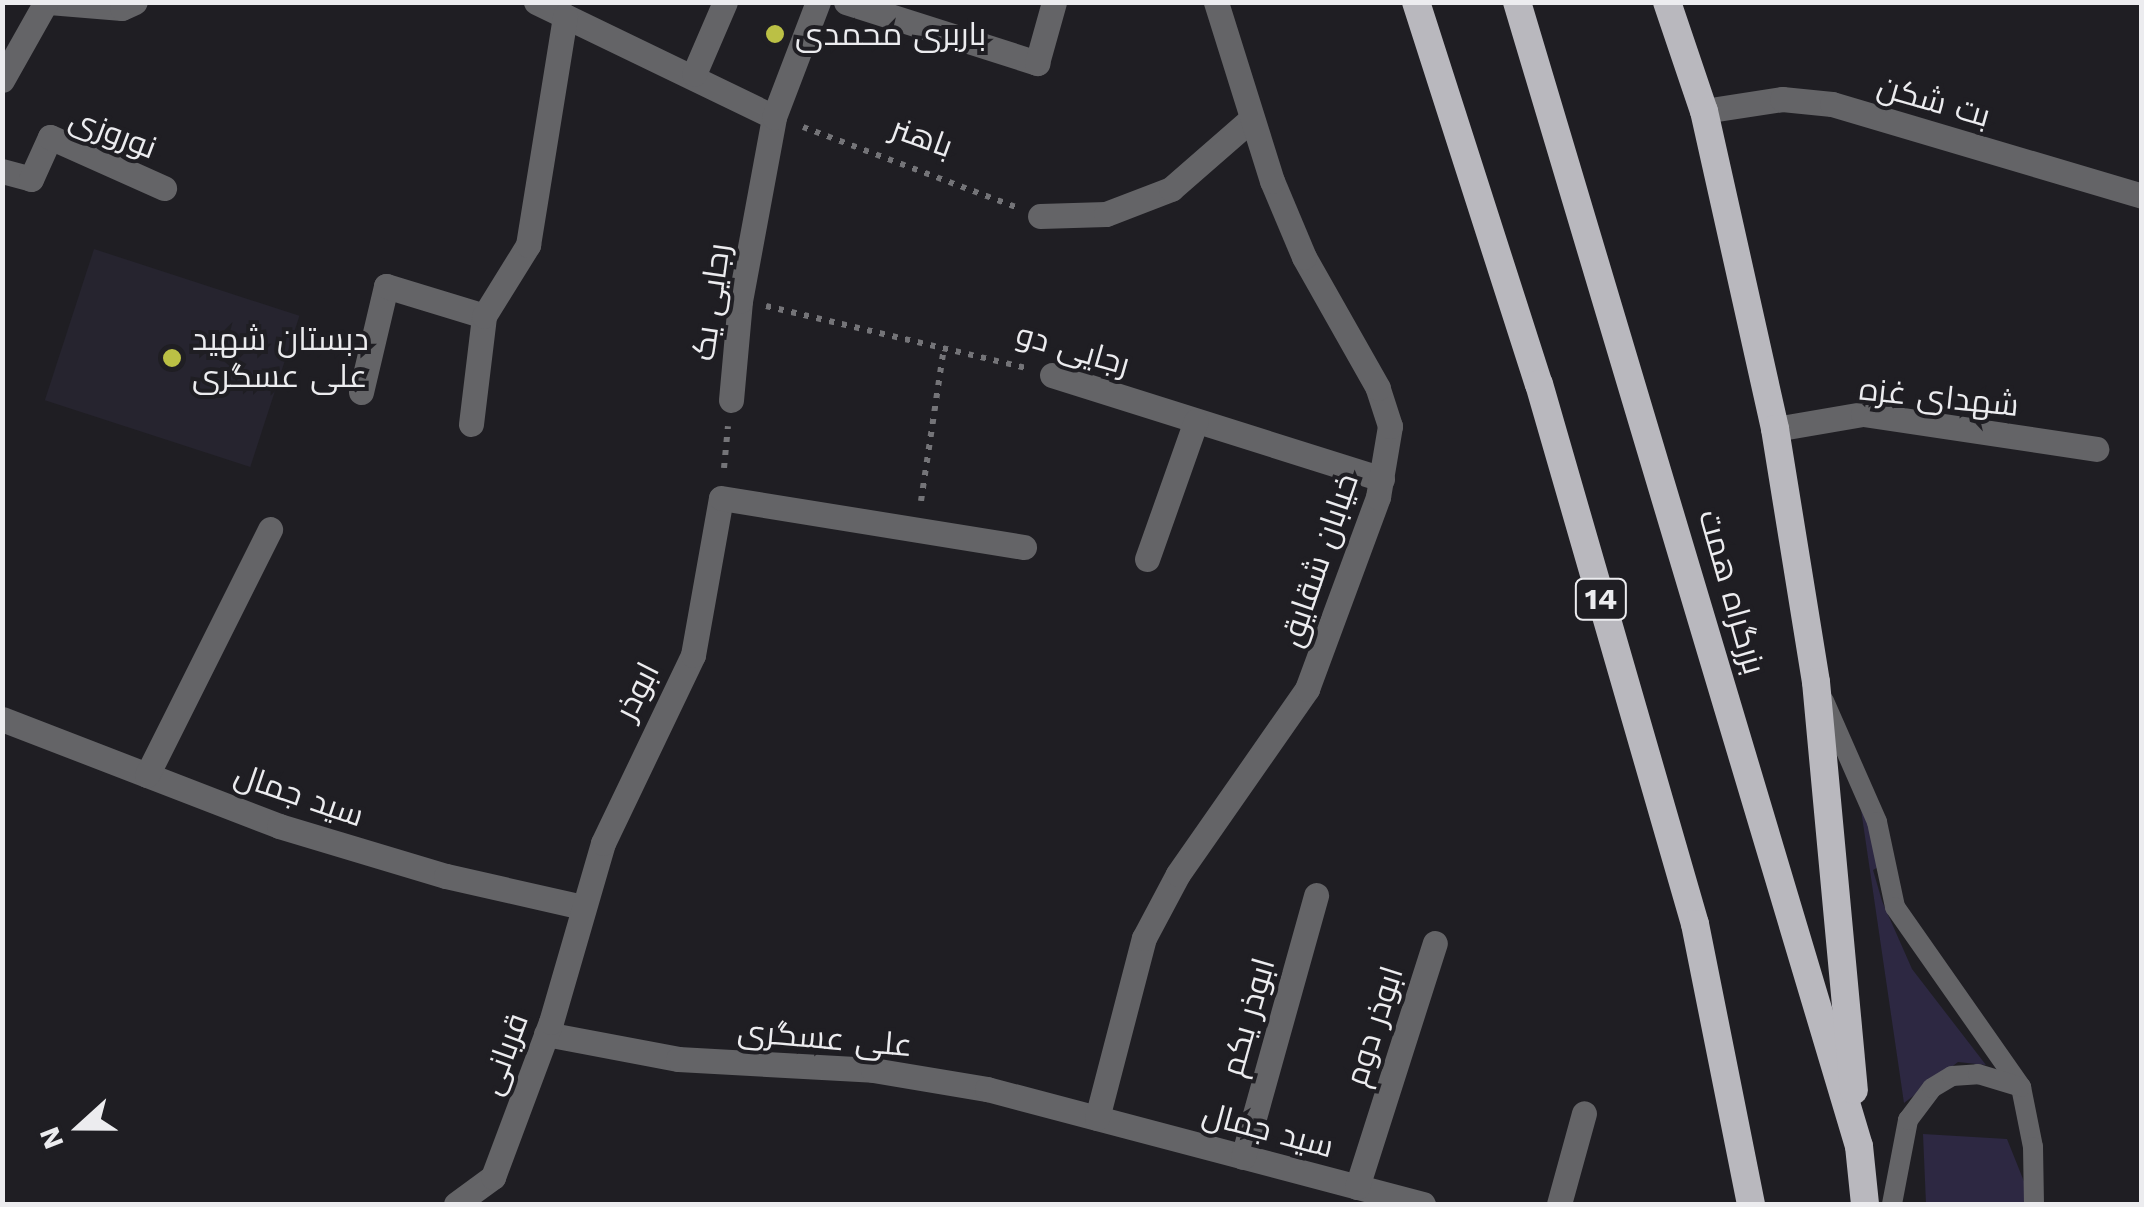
<!DOCTYPE html>
<html>
<head>
<meta charset="utf-8">
<style>
	body { margin:0 }
	#map { position:relative; width:2144px; height:1207px; overflow:hidden; background:#1f1e23; font-family:"Work Sans",Cairo,sans-serif }
	div>[style] { position:absolute }
	.built>* { inset:0; background:#26242f; transform-origin:0 0 }
	.green>* { inset:0; background:#2d2842 }
	.path>* { height:6px; margin-top:-3px; transform-origin:0; background:repeating-linear-gradient(90deg,#747478 0 5px,transparent 0 13px) }
	.service>* { height:20px; margin:-10px; padding:0 10px; transform-origin:10px; border-radius:10px; background:#646467 }
	.minor>* { height:25px; margin:-12.5px; padding:0 12.5px; transform-origin:12.5px; border-radius:12.5px; background:#646467 }
	.trunk>* { height:28px; margin:-14px; padding:0 14px; transform-origin:14px; border-radius:14px; background:#b9b8be }
	.dots>* { width:28px; height:28px; translate:-50% -50%; box-sizing:border-box; border:5px solid #1f1e23; border-radius:50% }
	span { translate:-50% -50%; white-space:nowrap; text-align:center; line-height:1.15; -webkit-text-stroke:8px #1f1e23; paint-order:stroke }
	.shield-label span { padding:2px 8px; background:#1f1e23; border:2px solid; border-radius:8px; -webkit-text-stroke-width:0 }
	.shield-label { font-size:30px; color:#ececef; font-weight:700 }
	.poi-label { font-size:32px; color:#ececef }
	.left { translate:0 -50%; text-align:left }
	.street-label { font-size:32px; color:#ececef }
	.frame { position:absolute; inset:0; border:5px solid #ececef; pointer-events:none }
	.north { position:absolute; left:30px; top:1077px; width:100px; height:100px; -webkit-text-stroke:8px #1f1e23; paint-order:stroke; rotate:249deg; font-size:28px; font-weight:700; line-height:40px; text-align:center; color:#ececef }
	.north::after { content:''; display:block; margin:auto; width:35px; height:45px; background:#ececef; clip-path:polygon(50% 0,100% 100%,50% 72%,0 100%) }
</style>
</head>
<body>
<div id="map">
	<div class="built">
		<i style="left:94px;top:249px;width:216px;height:159px;rotate:18deg"></i>
	</div>
	<div class="green">
		<i style="clip-path:polygon(1858px 789px,1882px 865px,1873px 870px,1882px 901px,1912px 969px,1986px 1065px,1958px 1062px,1904px 1103px)"></i>
		<i style="clip-path:polygon(1923px 1134px,2007px 1139px,2033px 1204px,1926px 1204px)"></i>
	</div>
	<div class="path">
		<i style="left:803px;top:127px;width:228px;rotate:20.6deg"></i>
		<i style="left:766px;top:306px;width:267px;rotate:13.4deg"></i>
		<i style="left:724px;top:468px;width:42px;rotate:-84.6deg"></i>
		<i style="left:921px;top:501px;width:155px;rotate:-81.5deg"></i>
	</div>
	<div class="service">
		<i style="left:1824px;top:701px;width:132px;rotate:66.3deg"></i>
		<i style="left:1877px;top:822px;width:87px;rotate:78deg"></i>
		<i style="left:1895px;top:907px;width:220px;rotate:55deg"></i>
		<i style="left:2021px;top:1087px;width:61px;rotate:78.7deg"></i>
		<i style="left:2033px;top:1147px;width:57px;rotate:89deg"></i>
		<i style="left:1892px;top:1204px;width:86px;rotate:-79.2deg"></i>
		<i style="left:1908px;top:1120px;width:40px;rotate:-53deg"></i>
		<i style="left:1932px;top:1088px;width:23px;rotate:-31deg"></i>
		<i style="left:1952px;top:1076px;width:26px;rotate:-4deg"></i>
		<i style="left:1978px;top:1074px;width:45px;rotate:16.8deg"></i>
	</div>
	<div class="minor">
		<i style="left:49px;top:2px;width:73px;rotate:4.7deg"></i>
		<i style="left:122px;top:8px;width:14px;rotate:-25deg"></i>
		<i style="left:536px;top:2px;width:264px;rotate:25.8deg"></i>
		<i style="left:846px;top:2px;width:201px;rotate:17.7deg"></i>
		<i style="left:1037px;top:63px;width:63px;rotate:-74.4deg"></i>
		<i style="left:694px;top:74px;width:78px;rotate:-66.7deg"></i>
		<i style="left:2px;top:80px;width:90px;rotate:-60.6deg"></i>
		<i style="left:1704px;top:111px;width:79px;rotate:-8.7deg"></i>
		<i style="left:1782px;top:99px;width:50px;rotate:5.7deg"></i>
		<i style="left:1832px;top:104px;width:323px;rotate:16.5deg"></i>
		<i style="left:2px;top:171px;width:30px;rotate:15deg"></i>
		<i style="left:31px;top:179px;width:46px;rotate:-65.7deg"></i>
		<i style="left:50px;top:137px;width:125px;rotate:24.1deg"></i>
		<i style="left:1040px;top:216px;width:66px;rotate:-1.7deg"></i>
		<i style="left:1106px;top:214px;width:70px;rotate:-21deg"></i>
		<i style="left:1171px;top:189px;width:105px;rotate:-41.1deg"></i>
		<i style="left:1052px;top:375px;width:346px;rotate:17.5deg"></i>
		<i style="left:361px;top:392px;width:109px;rotate:-76.7deg"></i>
		<i style="left:386px;top:286px;width:102px;rotate:17deg"></i>
		<i style="left:731px;top:400px;width:99px;rotate:-84.8deg"></i>
		<i style="left:740px;top:301px;width:187px;rotate:-79.5deg"></i>
		<i style="left:774px;top:117px;width:123px;rotate:-69.1deg"></i>
		<i style="left:471px;top:424px;width:109px;rotate:-83.1deg"></i>
		<i style="left:484px;top:316px;width:84px;rotate:-58.2deg"></i>
		<i style="left:528px;top:245px;width:232px;rotate:-80.8deg"></i>
		<i style="left:1775px;top:429px;width:89px;rotate:-9.7deg"></i>
		<i style="left:1863px;top:414px;width:236px;rotate:8.5deg"></i>
		<i style="left:1147px;top:559px;width:146px;rotate:-70.5deg"></i>
		<i style="left:2px;top:719px;width:297px;rotate:21.1deg"></i>
		<i style="left:279px;top:826px;width:174px;rotate:16.7deg"></i>
		<i style="left:446px;top:876px;width:140px;rotate:12.8deg"></i>
		<i style="left:147px;top:775px;width:275px;rotate:-63.4deg"></i>
		<i style="left:546px;top:1034px;width:134px;rotate:10.7deg"></i>
		<i style="left:678px;top:1059px;width:195px;rotate:3.2deg"></i>
		<i style="left:873px;top:1070px;width:116px;rotate:9.5deg"></i>
		<i style="left:987px;top:1089px;width:451px;rotate:14.8deg"></i>
		<i style="left:1097px;top:1118px;width:186px;rotate:-75.4deg"></i>
		<i style="left:1144px;top:938px;width:72px;rotate:-62deg"></i>
		<i style="left:1178px;top:874px;width:226px;rotate:-55.1deg"></i>
		<i style="left:1307px;top:689px;width:205px;rotate:-69.7deg"></i>
		<i style="left:1378px;top:497px;width:72px;rotate:-80.4deg"></i>
		<i style="left:1390px;top:426px;width:40px;rotate:-108deg"></i>
		<i style="left:1378px;top:388px;width:150px;rotate:-119.5deg"></i>
		<i style="left:1304px;top:257px;width:82px;rotate:-112.8deg"></i>
		<i style="left:1272px;top:181px;width:188px;rotate:-107.4deg"></i>
		<i style="left:1243px;top:1157px;width:272px;rotate:-74.4deg"></i>
		<i style="left:1357px;top:1187px;width:256px;rotate:-72.3deg"></i>
		<i style="left:456px;top:1204px;width:46px;rotate:-36.1deg"></i>
		<i style="left:493px;top:1177px;width:165px;rotate:-69.5deg"></i>
		<i style="left:551px;top:1022px;width:186px;rotate:-73.8deg"></i>
		<i style="left:603px;top:843px;width:208px;rotate:-64.4deg"></i>
		<i style="left:693px;top:655px;width:159px;rotate:-79.9deg"></i>
		<i style="left:721px;top:498px;width:307px;rotate:9.2deg"></i>
		<i style="left:1559px;top:1204px;width:94px;rotate:-74.6deg"></i>
	</div>
	<div class="trunk">
		<i style="left:1416px;top:2px;width:401px;rotate:72.2deg"></i>
		<i style="left:1539px;top:384px;width:562px;rotate:73.89deg"></i>
		<i style="left:1695px;top:924px;width:286px;rotate:78.7deg"></i>
		<i style="left:1517px;top:2px;width:1194px;rotate:73.36deg"></i>
		<i style="left:1859px;top:1146px;width:58px;rotate:84.1deg"></i>
		<i style="left:1667px;top:2px;width:115px;rotate:71.3deg"></i>
		<i style="left:1704px;top:111px;width:326px;rotate:77.4deg"></i>
		<i style="left:1775px;top:429px;width:256px;rotate:80.8deg"></i>
		<i style="left:1816px;top:682px;width:410px;rotate:84.7deg"></i>
	</div>
	<div class="dots">
		<i style="left:775px;top:34px;background:#bbc045"></i>
		<i style="left:172px;top:358px;background:#bbc045"></i>
	</div>
	<div class="shield-label">
		<span style="left:1601px;top:599px">14</span>
	</div>
	<div class="poi-label">
		<span class="left" style="left:795px;top:34px">باربری محمدی</span>
		<span class="left" style="left:192px;top:358px">دبستان شهید<br>علی عسگری</span>
	</div>
	<div class="street-label">
		<span style="left:1934px;top:101px;rotate:16deg">بت شکن</span>
		<span style="left:113px;top:133px;rotate:21deg">نوروزی</span>
		<span style="left:922px;top:137px;rotate:20deg">باهنر</span>
		<span style="left:711px;top:302px;rotate:-82deg">رجایی یک</span>
		<span style="left:1073px;top:349px;rotate:16deg">رجایی دو</span>
		<span style="left:1939px;top:397px;rotate:6deg">شهدای غزه</span>
		<span style="left:1319px;top:560px;rotate:-71deg">خیابان شقایق</span>
		<span style="left:1732px;top:592px;rotate:74deg">بزرگراه همت</span>
		<span style="left:637px;top:691px;rotate:-63deg">ابوذر</span>
		<span style="left:299px;top:795px;rotate:19deg">سید جمال</span>
		<span style="left:1248px;top:1017px;rotate:-74deg">ابوذر یکم</span>
		<span style="left:1374px;top:1026px;rotate:-72deg">ابوذر دوم</span>
		<span style="left:825px;top:1038px;rotate:5deg">علی عسگری</span>
		<span style="left:504px;top:1054px;rotate:-70deg">قربانی</span>
		<span style="left:1268px;top:1130px;rotate:15deg">سید جمال</span>
	</div>
	<div class="frame"></div>
	<div class="north">N</div>
</div>
</body>
</html>
